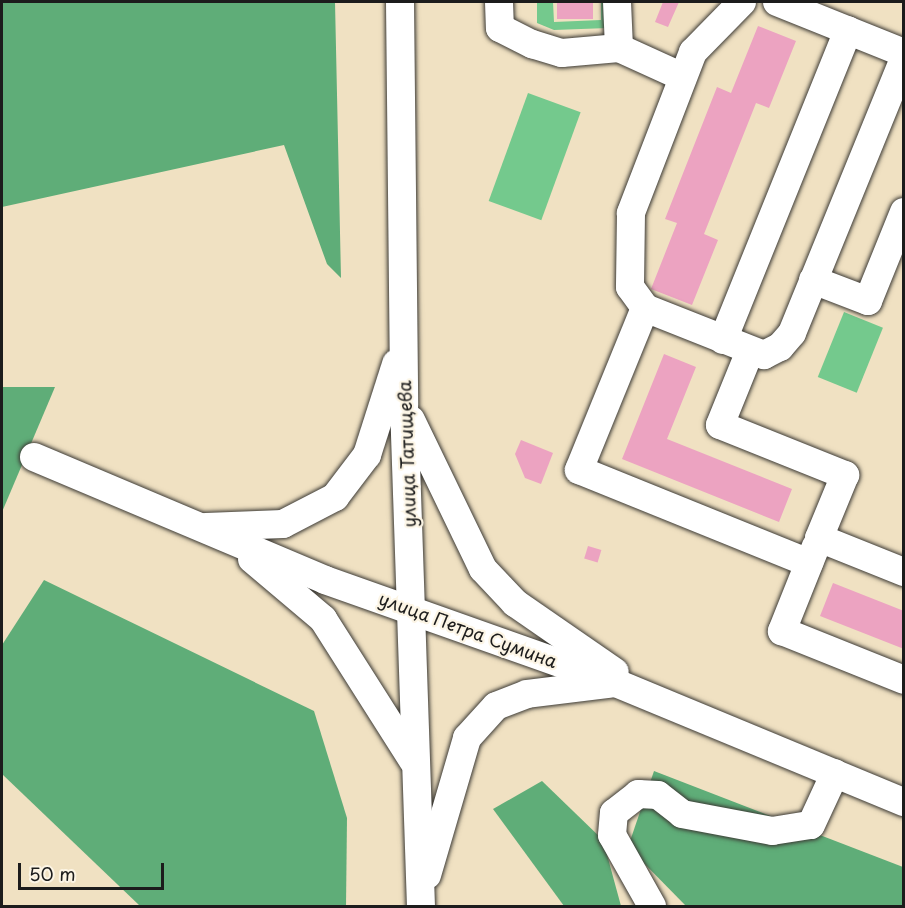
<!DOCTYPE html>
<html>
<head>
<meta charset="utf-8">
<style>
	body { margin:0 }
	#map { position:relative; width:905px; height:908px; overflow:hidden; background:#f0e1c2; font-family:"Playpen Sans",sans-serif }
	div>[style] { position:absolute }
	.green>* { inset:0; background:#74c98d; transform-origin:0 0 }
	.forest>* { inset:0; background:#5fad78 }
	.building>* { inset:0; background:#eca3c1; transform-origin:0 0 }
	.roads { filter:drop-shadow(0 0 2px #3c3a35) drop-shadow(0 0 2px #3c3a35) }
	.minor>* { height:28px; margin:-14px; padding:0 14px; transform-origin:14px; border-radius:14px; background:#fff }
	span { translate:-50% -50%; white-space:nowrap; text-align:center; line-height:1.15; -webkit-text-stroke:4.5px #fcf5e5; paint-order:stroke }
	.street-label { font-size:18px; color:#1c1c1c }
	.frame { position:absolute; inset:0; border:3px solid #1c1c1c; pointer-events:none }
	.scale { position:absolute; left:18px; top:863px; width:146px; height:27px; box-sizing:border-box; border:3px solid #1c1c1c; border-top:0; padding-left:8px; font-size:18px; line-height:21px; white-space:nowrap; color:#1c1c1c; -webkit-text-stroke:4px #fcf5e5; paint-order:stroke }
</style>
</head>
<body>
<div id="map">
	<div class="green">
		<i style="clip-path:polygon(537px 2px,553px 2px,554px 22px,601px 20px,601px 2px,612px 2px,608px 28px,554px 30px,537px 23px)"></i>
		<i style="left:528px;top:93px;width:56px;height:115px;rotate:20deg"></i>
		<i style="left:844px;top:312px;width:42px;height:70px;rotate:22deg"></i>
	</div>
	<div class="forest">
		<i style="clip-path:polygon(2px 2px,335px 2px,341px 278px,327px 264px,284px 145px,2px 207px)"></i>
		<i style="clip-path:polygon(2px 387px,55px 387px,2px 512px)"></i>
		<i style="clip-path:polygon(44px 580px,314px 711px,347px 818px,346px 906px,140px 906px,2px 774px,2px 645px)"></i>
		<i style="clip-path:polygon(654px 771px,903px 867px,903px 906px,686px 906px,628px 847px)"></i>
		<i style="clip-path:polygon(542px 781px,603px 840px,621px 906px,564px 906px,493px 809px)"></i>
	</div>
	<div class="building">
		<i style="left:557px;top:2px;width:36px;height:17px"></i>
		<i style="clip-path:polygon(663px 2px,679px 2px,668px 27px,655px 22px)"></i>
		<i style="clip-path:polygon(758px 26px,796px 41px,769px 108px,756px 103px,704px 234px,718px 240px,692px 305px,651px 289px,677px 223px,665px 219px,717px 87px,731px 93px)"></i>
		<i style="clip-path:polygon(664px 354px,696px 367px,667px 439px,792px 489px,779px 522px,622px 459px)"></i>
		<i style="clip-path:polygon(521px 440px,553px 453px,541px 484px,525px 478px,515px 454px)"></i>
		<i style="left:588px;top:546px;width:14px;height:13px;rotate:17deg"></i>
		<i style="clip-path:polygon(833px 583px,904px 611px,904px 649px,820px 616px)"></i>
	</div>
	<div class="roads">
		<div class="minor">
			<i style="left:400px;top:2px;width:403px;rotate:89.4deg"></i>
			<i style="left:404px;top:405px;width:501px;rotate:88.06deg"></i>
			<i style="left:499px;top:2px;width:26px;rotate:88deg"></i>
			<i style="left:500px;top:28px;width:36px;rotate:27deg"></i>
			<i style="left:532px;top:44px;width:31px;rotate:17deg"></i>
			<i style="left:562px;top:53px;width:57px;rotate:-5deg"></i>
			<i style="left:619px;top:48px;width:70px;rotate:24.4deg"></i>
			<i style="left:617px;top:2px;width:46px;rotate:87.5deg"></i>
			<i style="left:742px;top:2px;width:70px;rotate:134.4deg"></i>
			<i style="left:693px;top:52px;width:173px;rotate:111.1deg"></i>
			<i style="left:631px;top:213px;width:74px;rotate:90.8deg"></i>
			<i style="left:630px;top:287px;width:26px;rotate:54deg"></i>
			<i style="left:645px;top:308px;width:175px;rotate:112.2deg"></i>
			<i style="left:579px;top:470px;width:248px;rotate:22deg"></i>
			<i style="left:777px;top:2px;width:137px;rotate:21.9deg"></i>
			<i style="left:813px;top:280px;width:59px;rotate:20.9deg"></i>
			<i style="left:868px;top:301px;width:96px;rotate:-68deg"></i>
			<i style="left:645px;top:308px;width:128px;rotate:21.6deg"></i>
			<i style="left:764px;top:355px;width:18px;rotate:-27deg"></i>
			<i style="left:780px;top:347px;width:18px;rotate:-49deg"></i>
			<i style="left:792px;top:333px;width:297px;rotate:-67.8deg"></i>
			<i style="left:723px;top:340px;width:334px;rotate:-68deg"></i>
			<i style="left:750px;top:351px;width:80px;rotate:112.1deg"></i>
			<i style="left:720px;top:425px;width:135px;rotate:21.8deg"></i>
			<i style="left:845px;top:475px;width:68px;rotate:112.4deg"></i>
			<i style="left:819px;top:538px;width:92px;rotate:21.8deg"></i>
			<i style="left:411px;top:420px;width:165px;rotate:64.2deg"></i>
			<i style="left:483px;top:569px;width:47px;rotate:46.7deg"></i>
			<i style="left:515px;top:603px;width:121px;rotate:34.6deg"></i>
			<i style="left:34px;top:457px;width:316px;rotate:22.9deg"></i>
			<i style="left:325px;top:580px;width:309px;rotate:19.5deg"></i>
			<i style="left:616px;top:683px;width:312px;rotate:22.5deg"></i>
			<i style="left:206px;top:527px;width:77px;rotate:-2.2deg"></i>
			<i style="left:283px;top:524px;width:59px;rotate:-27.4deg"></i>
			<i style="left:335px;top:497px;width:53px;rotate:-52.7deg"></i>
			<i style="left:367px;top:455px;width:96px;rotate:-72.3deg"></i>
			<i style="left:816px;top:546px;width:92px;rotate:111.8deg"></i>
			<i style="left:782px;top:631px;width:131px;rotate:21.9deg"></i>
			<i style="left:252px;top:559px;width:93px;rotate:40.2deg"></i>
			<i style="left:323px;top:619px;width:168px;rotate:57.6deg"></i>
			<i style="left:427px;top:875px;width:143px;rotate:-73.7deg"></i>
			<i style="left:467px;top:738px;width:43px;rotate:-47.8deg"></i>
			<i style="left:496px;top:706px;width:33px;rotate:-21deg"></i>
			<i style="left:527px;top:694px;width:83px;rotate:-7deg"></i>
			<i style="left:652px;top:906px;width:81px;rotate:-119.4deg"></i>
			<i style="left:612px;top:835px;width:22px;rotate:-85deg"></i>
			<i style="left:614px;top:813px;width:31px;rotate:-38deg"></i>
			<i style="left:638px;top:794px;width:20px;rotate:3deg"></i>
			<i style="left:658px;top:795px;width:31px;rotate:38deg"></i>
			<i style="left:682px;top:814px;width:92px;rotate:10.7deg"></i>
			<i style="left:772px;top:831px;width:39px;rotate:-9deg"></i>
			<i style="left:811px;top:825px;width:57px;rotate:-65.2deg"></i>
		</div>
	</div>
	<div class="street-label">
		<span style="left:407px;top:454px;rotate:-92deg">улица Татищева</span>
		<span style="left:468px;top:630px;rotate:20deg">улица Петра Сумина</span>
	</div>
	<div class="frame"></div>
	<div class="scale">50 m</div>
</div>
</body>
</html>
